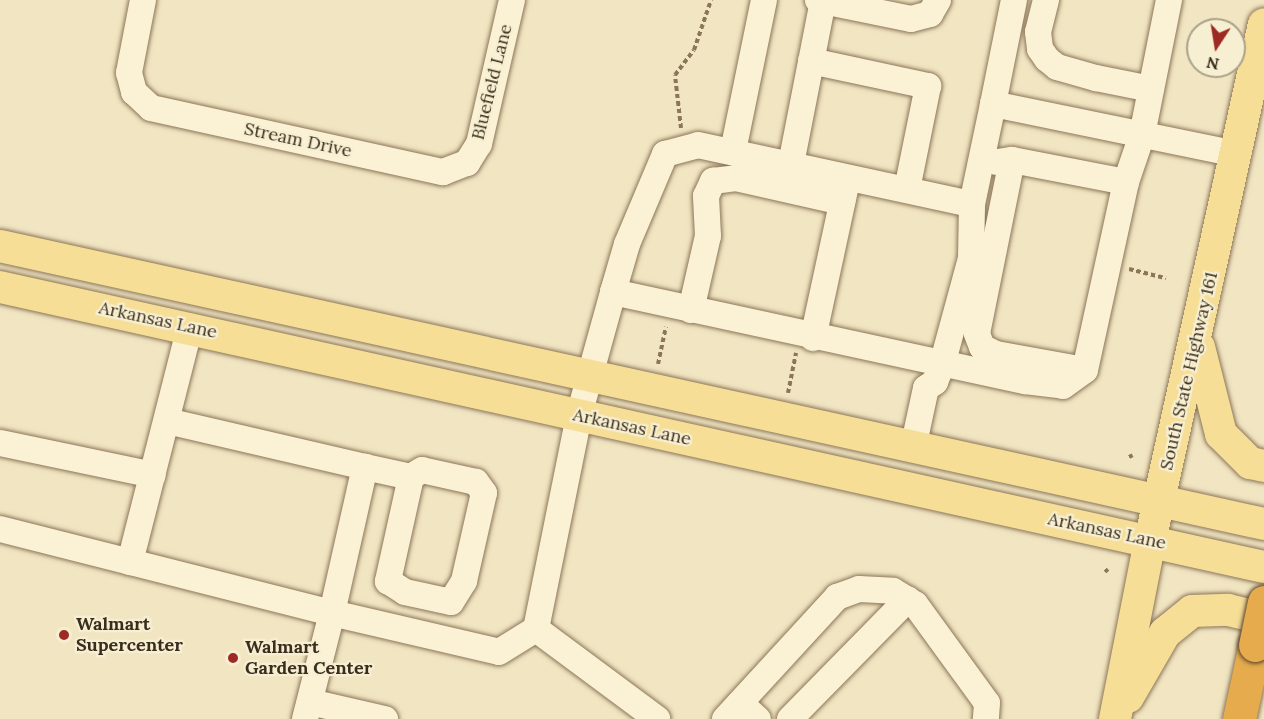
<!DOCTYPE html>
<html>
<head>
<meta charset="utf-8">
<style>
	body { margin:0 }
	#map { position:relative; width:1264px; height:719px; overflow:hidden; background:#f1e5c2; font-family:Lora,serif }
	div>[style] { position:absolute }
	.path>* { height:4px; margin-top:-2px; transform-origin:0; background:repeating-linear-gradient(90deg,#8b7658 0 4.5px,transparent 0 7.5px) }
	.roads { filter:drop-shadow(0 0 2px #8b7658) drop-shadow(0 0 2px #8b7658) }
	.minor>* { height:26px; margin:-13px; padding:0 13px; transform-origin:13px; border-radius:13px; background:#fbf2d5 }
	.major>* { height:32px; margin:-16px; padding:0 16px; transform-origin:16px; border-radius:16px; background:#f6de97 }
	.highway>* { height:33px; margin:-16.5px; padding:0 16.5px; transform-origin:16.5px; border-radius:16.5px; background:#e5ab4d }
	.bridges { filter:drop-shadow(0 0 2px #59442c) drop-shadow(0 0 2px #59442c) }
	.highway-bridge>* { height:33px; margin:-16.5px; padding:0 16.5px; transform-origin:16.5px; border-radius:16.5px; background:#e5ab4d }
	.dots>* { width:16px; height:16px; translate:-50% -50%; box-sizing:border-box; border:3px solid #f7efd2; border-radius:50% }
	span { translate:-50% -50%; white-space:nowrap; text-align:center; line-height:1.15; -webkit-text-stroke:4.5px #f7efd2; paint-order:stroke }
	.street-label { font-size:18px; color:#3a2d1d }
	.poi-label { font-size:18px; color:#3a2d1d; font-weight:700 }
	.left { translate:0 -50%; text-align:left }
	.north { position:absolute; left:1186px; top:18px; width:60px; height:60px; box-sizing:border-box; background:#f7efd2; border:2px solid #aba18a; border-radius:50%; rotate:192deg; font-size:16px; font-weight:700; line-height:24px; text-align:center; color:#3a2d1d }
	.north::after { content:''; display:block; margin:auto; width:21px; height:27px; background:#9e2a24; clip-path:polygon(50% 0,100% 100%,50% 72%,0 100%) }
</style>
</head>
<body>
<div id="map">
	<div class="path">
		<i style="left:681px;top:128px;width:53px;rotate:-96.5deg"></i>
		<i style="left:675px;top:75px;width:31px;rotate:-53deg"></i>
		<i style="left:694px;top:50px;width:53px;rotate:-71.2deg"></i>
		<i style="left:1129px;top:269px;width:38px;rotate:14deg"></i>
		<i style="left:658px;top:364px;width:38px;rotate:-78deg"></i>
		<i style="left:788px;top:393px;width:41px;rotate:-78.7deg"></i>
		<i style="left:1129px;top:457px;width:4px;rotate:-27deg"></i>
		<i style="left:1105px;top:569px;width:4px;rotate:45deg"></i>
	</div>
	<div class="roads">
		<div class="minor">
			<i style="left:143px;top:0;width:74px;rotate:100.9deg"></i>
			<i style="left:129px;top:73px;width:20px;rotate:75deg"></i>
			<i style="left:134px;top:92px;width:23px;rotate:43deg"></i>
			<i style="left:151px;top:108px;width:299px;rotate:12.4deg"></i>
			<i style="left:443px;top:172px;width:26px;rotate:-21deg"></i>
			<i style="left:467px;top:163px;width:22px;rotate:-58deg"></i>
			<i style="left:479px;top:144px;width:148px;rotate:-77.1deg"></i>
			<i style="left:818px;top:0;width:95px;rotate:11.5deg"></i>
			<i style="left:911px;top:19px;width:20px;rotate:-15deg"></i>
			<i style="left:930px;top:14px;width:16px;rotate:-60deg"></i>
			<i style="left:1046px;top:0;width:33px;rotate:104deg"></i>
			<i style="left:1038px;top:32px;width:17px;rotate:83deg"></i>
			<i style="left:1040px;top:49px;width:12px;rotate:55deg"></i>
			<i style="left:1047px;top:59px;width:13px;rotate:39deg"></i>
			<i style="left:1057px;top:67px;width:41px;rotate:15.8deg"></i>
			<i style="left:1096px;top:78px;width:56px;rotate:11.3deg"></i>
			<i style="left:811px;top:61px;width:120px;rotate:12.1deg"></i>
			<i style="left:928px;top:86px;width:105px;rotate:101.5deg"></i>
			<i style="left:993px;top:104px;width:106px;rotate:-78.6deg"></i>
			<i style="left:733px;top:151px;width:154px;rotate:-78.4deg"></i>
			<i style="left:1012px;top:160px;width:177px;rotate:101.4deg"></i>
			<i style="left:977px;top:334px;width:14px;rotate:69deg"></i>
			<i style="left:982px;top:347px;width:16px;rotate:27deg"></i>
			<i style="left:996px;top:354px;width:90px;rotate:10.2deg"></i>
			<i style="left:997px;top:162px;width:15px;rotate:-8deg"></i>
			<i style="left:1012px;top:160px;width:116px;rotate:10.9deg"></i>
			<i style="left:791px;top:164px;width:166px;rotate:-78.9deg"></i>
			<i style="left:613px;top:292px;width:50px;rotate:-73.7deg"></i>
			<i style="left:627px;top:244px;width:98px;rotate:-67.1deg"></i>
			<i style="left:665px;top:154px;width:34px;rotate:-15deg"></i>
			<i style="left:698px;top:145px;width:280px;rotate:12.2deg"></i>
			<i style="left:691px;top:310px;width:76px;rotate:-77.1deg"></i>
			<i style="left:708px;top:236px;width:40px;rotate:-92.9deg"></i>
			<i style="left:706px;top:196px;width:17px;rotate:-65deg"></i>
			<i style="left:713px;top:181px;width:23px;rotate:-7deg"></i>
			<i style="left:736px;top:178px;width:109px;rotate:12.8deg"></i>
			<i style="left:813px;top:338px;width:156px;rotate:-77.8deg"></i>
			<i style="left:0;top:443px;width:156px;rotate:11.8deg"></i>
			<i style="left:913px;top:448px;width:61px;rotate:-77.8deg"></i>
			<i style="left:926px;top:388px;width:11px;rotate:-34deg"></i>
			<i style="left:935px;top:382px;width:18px;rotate:-68deg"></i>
			<i style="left:942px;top:365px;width:111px;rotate:-74.8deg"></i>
			<i style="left:971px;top:258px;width:54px;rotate:-88.9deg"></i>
			<i style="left:972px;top:204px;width:102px;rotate:-78.1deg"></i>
			<i style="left:993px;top:104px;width:248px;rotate:11.6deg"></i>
			<i style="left:365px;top:467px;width:47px;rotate:12.3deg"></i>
			<i style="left:411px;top:477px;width:107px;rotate:102.5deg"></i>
			<i style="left:388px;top:581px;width:20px;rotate:33deg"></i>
			<i style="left:405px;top:592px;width:47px;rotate:12.3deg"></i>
			<i style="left:451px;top:602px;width:25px;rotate:-58deg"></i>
			<i style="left:464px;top:581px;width:90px;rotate:-77.2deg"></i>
			<i style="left:484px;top:493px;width:14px;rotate:-126deg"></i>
			<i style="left:476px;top:482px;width:55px;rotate:-167.5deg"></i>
			<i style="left:422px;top:470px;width:13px;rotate:148deg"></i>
			<i style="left:0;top:529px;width:342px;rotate:14.2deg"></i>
			<i style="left:332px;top:613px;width:150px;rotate:-77.3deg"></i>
			<i style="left:365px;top:467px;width:203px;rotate:-166.9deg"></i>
			<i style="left:130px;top:562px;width:243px;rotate:-75.7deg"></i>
			<i style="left:536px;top:629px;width:151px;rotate:36.6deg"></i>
			<i style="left:310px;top:702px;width:77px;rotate:12.8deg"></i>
			<i style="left:740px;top:703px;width:24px;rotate:42deg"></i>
			<i style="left:305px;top:719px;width:109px;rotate:-75.7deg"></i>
			<i style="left:332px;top:613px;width:171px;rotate:13.1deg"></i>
			<i style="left:499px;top:652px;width:44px;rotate:-31.9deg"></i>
			<i style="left:536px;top:629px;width:218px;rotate:-78.6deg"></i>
			<i style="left:579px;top:415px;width:128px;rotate:-74.5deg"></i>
			<i style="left:613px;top:292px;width:422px;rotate:12.2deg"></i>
			<i style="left:1025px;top:381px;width:38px;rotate:7deg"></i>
			<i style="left:1063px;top:386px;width:27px;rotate:-36deg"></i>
			<i style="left:1085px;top:370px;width:192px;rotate:-77.7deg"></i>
			<i style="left:1126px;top:182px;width:50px;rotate:-71.2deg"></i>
			<i style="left:1142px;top:135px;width:138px;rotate:-78.7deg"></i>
			<i style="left:725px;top:719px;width:166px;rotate:-47.4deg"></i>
			<i style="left:837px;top:597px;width:23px;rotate:-20deg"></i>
			<i style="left:859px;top:589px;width:34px;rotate:3deg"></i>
			<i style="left:893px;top:591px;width:26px;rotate:31deg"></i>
			<i style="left:915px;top:604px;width:122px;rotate:54deg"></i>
			<i style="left:987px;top:703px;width:16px;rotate:94deg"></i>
			<i style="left:790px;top:719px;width:168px;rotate:-45.5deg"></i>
		</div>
		<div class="major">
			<i style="left:0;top:246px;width:1294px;rotate:12.4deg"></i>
			<i style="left:0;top:287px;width:1295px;rotate:12.49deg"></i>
			<i style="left:1199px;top:347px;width:90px;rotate:75.8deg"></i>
			<i style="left:1221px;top:434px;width:41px;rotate:45deg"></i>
			<i style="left:1250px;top:463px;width:14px;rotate:12deg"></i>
			<i style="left:1128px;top:697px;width:74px;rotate:-60deg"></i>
			<i style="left:1165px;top:633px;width:35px;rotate:-39deg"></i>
			<i style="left:1192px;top:611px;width:36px;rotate:-2deg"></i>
			<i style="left:1228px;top:610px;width:37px;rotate:13deg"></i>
			<i style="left:1115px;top:719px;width:181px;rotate:-78.9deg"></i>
			<i style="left:1150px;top:541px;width:529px;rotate:-77.57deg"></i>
		</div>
		<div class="highway">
			<i style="left:1239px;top:719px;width:76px;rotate:-77.8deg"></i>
		</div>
	</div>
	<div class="bridges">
		<div class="highway-bridge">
			<i style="left:1255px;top:645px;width:44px;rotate:-78.2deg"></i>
		</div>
	</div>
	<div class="dots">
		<i style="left:64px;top:635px;background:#9e2a24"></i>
		<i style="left:233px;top:658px;background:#9e2a24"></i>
	</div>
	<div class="street-label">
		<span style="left:492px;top:82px;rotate:-76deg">Bluefield Lane</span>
		<span style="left:298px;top:140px;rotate:12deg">Stream Drive</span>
		<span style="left:158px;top:320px;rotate:12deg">Arkansas Lane</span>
		<span style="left:1189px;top:371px;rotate:-77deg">South State Highway 161</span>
		<span style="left:632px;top:427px;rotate:12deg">Arkansas Lane</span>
		<span style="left:1107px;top:531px;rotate:12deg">Arkansas Lane</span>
	</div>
	<div class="poi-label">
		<span class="left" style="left:76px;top:635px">Walmart<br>Supercenter</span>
		<span class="left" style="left:245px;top:658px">Walmart<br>Garden Center</span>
	</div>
	<div class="north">N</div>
</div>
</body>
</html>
